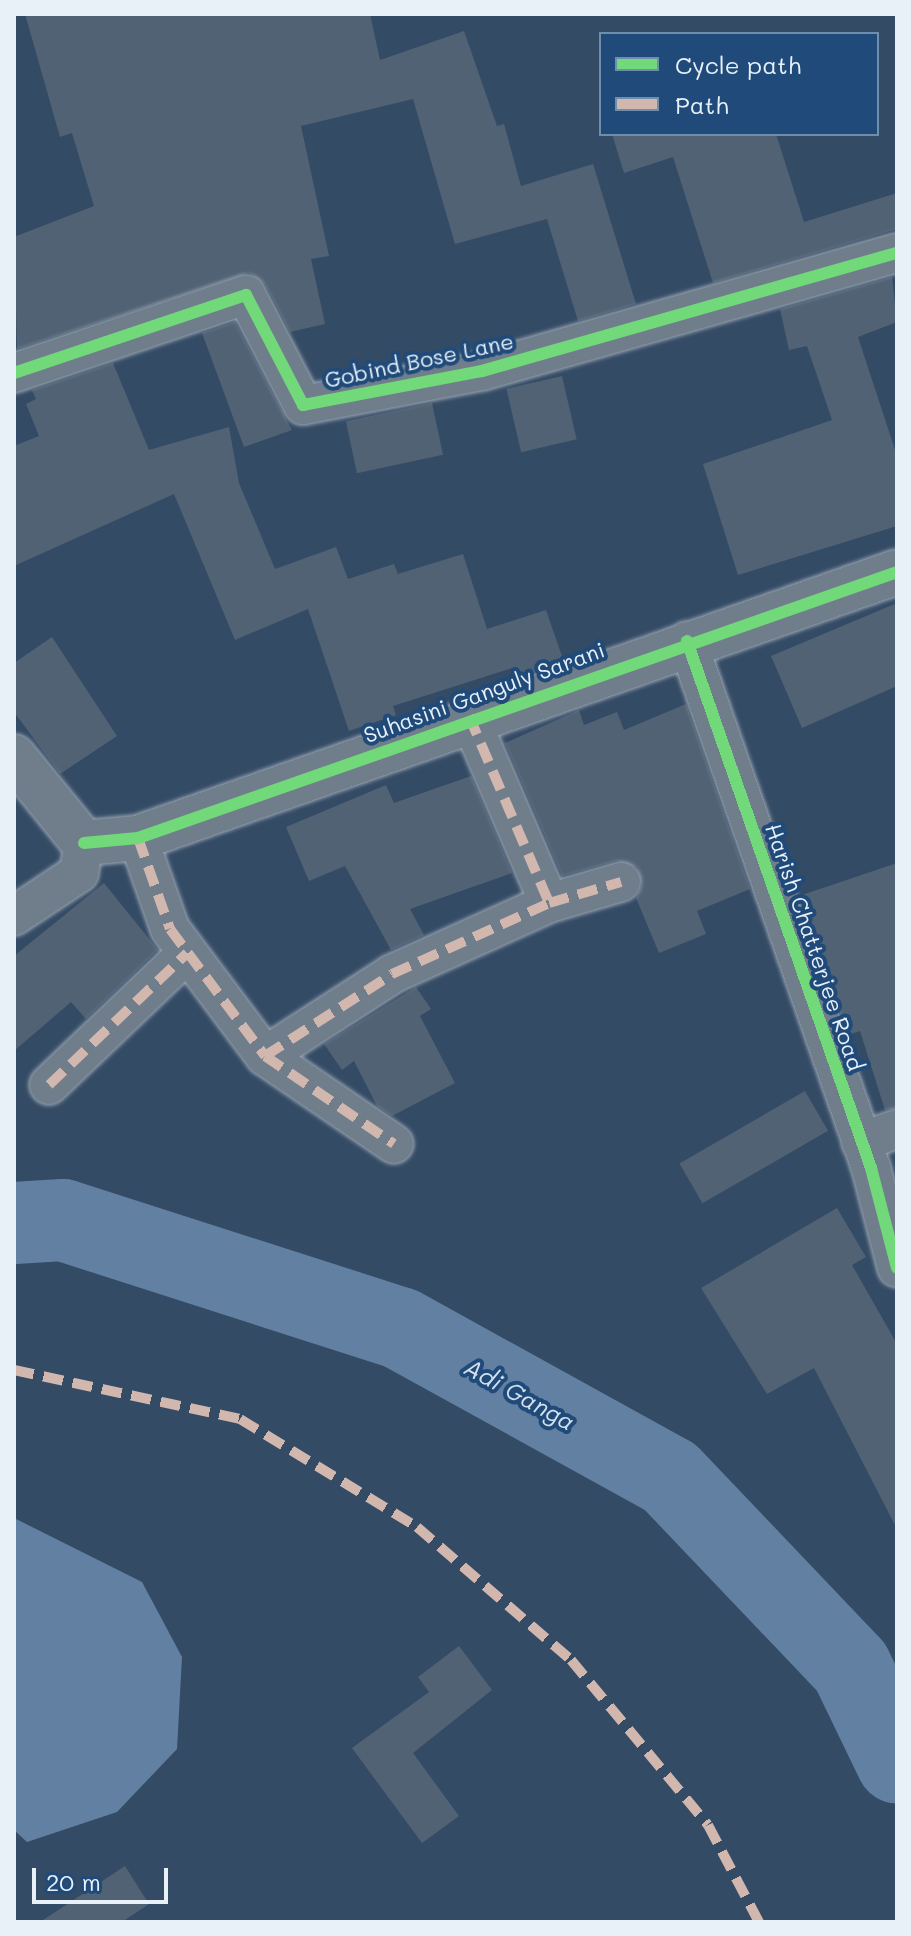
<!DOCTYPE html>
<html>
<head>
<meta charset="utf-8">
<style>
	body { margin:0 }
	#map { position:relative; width:911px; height:1936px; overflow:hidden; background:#344b65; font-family:Mali,sans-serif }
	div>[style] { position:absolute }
	.water>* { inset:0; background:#6280a1 }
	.river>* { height:82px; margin:-41px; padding:0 41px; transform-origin:41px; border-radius:41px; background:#6280a1 }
	.building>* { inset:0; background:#516275; transform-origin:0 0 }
	.roads { filter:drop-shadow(0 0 2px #9aa6b3) drop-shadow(0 0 2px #9aa6b3) }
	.street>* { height:38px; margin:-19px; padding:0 19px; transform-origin:19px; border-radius:19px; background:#707e8c }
	.secondary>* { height:44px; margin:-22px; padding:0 22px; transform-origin:22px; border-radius:22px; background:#707e8c }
	.quiet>* { height:10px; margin-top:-5px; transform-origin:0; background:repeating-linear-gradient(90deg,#d1b7ad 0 20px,transparent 0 30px) }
	.cycleway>* { height:12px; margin:-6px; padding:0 6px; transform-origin:6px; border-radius:6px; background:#71d979 }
	span { translate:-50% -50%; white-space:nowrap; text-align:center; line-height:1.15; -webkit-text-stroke:8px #1f4a7a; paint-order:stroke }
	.street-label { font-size:22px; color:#e8f1f8 }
	.water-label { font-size:24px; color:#d4e1ec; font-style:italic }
	.frame { position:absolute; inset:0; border:16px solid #e8f1f8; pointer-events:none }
	.legend { position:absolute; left:599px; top:32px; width:280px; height:104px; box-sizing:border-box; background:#1f4a7a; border:2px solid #6f8dac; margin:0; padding:10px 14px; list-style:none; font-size:24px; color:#e8f1f8 }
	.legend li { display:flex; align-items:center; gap:16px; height:40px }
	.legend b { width:40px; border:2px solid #6f8dac }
	.scale { position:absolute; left:32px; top:1868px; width:136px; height:36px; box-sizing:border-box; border:4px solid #e8f1f8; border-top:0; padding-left:10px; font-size:24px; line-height:28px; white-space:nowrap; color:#e8f1f8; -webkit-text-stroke:6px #1f4a7a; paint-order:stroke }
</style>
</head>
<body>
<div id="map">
	<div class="water">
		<i style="clip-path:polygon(14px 1518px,142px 1582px,182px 1657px,177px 1749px,117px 1812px,27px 1842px,14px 1830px)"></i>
	</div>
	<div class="river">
		<i style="left:14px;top:1223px;width:49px;rotate:-3.5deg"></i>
		<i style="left:63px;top:1220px;width:354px;rotate:17.8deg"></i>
		<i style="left:400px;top:1328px;width:308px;rotate:28.9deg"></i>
		<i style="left:670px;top:1477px;width:262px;rotate:46.4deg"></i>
		<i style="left:851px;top:1667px;width:106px;rotate:64.2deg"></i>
	</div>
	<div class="building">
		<i style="clip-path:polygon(25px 14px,370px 14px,380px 60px,464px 31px,497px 126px,504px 124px,521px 186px,593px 164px,636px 304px,578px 321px,547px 219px,455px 244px,413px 99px,301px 126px,329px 256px,311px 259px,325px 324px,290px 332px,265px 284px,249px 273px,17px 349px,14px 237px,94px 206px,72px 133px,60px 137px)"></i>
		<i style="clip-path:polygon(612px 134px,776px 134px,804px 222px,897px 193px,897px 229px,713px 283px,673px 157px,624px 173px)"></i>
		<i style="clip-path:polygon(892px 277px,897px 322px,858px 337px,897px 456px,897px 526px,738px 575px,703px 464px,832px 420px,807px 346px,789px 350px,780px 309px)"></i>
		<i style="clip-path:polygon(235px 322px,292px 430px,244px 447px,202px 333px)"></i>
		<i style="clip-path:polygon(113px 363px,149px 450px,229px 427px,239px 483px,275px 569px,336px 547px,348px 579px,394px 564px,398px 574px,463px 554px,487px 629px,546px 610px,564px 662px,516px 679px,512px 668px,393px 706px,396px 715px,349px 731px,308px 609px,235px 640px,174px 494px,14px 566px,14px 446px,39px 436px,26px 404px,36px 399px,32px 390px)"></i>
		<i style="left:562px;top:376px;width:65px;height:57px;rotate:77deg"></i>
		<i style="left:432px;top:403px;width:53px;height:88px;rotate:78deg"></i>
		<i style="clip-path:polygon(897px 603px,897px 686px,802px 728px,771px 656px)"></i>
		<i style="clip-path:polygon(52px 637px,117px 736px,60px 774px,14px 712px,14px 663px)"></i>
		<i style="clip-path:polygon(686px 704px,750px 889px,697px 911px,706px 934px,659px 953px,636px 898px,642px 886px,637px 867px,616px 861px,562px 876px,505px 743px,579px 710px,584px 725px,617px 712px,624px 730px)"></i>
		<i style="clip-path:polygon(471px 776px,512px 873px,410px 909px,424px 935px,391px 950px,345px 866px,309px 881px,286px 827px,386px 785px,394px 803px)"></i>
		<i style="clip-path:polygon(897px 863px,897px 1108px,885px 1110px,860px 1031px,848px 1035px,799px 896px)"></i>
		<i style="clip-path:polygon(104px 883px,158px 950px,86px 1019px,71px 1002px,14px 1051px,14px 956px)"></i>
		<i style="clip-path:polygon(416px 987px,431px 1009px,420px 1016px,455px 1083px,392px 1116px,377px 1106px,354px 1061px,342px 1070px,324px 1044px)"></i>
		<i style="left:805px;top:1091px;width:46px;height:145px;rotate:60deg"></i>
		<i style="clip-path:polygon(837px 1208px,866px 1257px,852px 1265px,897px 1344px,897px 1529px,814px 1368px,767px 1394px,701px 1288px)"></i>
		<i style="clip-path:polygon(459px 1646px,492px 1690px,413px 1753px,459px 1816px,422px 1843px,352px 1748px,429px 1692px,418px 1677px)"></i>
		<i style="clip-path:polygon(125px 1866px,149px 1904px,122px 1922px,40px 1922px)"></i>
	</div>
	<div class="roads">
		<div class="street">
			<i style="left:14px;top:373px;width:245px;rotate:-18.6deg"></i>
			<i style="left:246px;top:295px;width:124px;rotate:62.6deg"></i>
			<i style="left:303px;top:405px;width:182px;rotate:-10.8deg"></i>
			<i style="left:482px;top:371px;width:431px;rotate:-15.9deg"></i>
			<i style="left:687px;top:641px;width:558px;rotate:70.75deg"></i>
			<i style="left:871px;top:1168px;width:103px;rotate:75.4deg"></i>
			<i style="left:469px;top:716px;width:203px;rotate:66.8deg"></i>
			<i style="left:138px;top:838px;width:96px;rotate:70.6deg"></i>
			<i style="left:170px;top:929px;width:159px;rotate:53.2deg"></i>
			<i style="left:265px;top:1056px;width:156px;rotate:34.3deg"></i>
			<i style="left:14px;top:916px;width:78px;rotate:-33.5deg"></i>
			<i style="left:79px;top:873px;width:30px;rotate:-81deg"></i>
			<i style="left:265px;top:1056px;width:151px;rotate:-32.8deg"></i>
			<i style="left:392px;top:974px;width:172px;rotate:-24.3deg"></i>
			<i style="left:549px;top:903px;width:75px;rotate:-16.3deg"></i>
			<i style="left:49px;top:1085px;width:191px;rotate:-43.7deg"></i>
			<i style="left:861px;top:1142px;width:38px;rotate:-20deg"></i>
		</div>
		<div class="secondary">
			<i style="left:14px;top:757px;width:111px;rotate:50.9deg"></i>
			<i style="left:84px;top:843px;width:54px;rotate:-5.3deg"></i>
			<i style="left:138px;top:838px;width:804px;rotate:-19.31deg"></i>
		</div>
	</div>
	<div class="quiet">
		<i style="left:469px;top:716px;width:203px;rotate:66.8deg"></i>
		<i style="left:138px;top:838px;width:96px;rotate:70.6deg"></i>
		<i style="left:170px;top:929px;width:159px;rotate:53.2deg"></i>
		<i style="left:265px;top:1056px;width:156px;rotate:34.3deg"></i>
		<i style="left:265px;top:1056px;width:151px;rotate:-32.8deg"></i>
		<i style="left:392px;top:974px;width:172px;rotate:-24.3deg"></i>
		<i style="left:549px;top:903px;width:75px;rotate:-16.3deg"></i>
		<i style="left:49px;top:1085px;width:191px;rotate:-43.7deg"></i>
		<i style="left:14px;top:1370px;width:231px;rotate:12.2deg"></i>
		<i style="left:240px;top:1419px;width:207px;rotate:31.4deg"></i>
		<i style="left:417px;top:1527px;width:203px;rotate:40.8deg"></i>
		<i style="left:571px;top:1660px;width:214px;rotate:50.3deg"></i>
		<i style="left:708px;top:1825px;width:110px;rotate:62.3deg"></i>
	</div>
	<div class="cycleway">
		<i style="left:14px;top:373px;width:245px;rotate:-18.6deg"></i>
		<i style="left:246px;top:295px;width:124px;rotate:62.6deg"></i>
		<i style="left:303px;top:405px;width:182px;rotate:-10.8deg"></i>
		<i style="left:482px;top:371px;width:431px;rotate:-15.9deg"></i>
		<i style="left:687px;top:641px;width:558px;rotate:70.75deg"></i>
		<i style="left:871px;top:1168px;width:103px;rotate:75.4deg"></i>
		<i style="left:84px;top:843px;width:54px;rotate:-5.3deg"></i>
		<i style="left:138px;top:838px;width:804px;rotate:-19.31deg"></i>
	</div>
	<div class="street-label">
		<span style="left:419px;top:360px;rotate:-12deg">Gobind Bose Lane</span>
		<span style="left:484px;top:692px;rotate:-20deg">Suhasini Ganguly Sarani</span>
		<span style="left:815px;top:947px;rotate:71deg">Harish Chatterjee Road</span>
	</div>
	<div class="water-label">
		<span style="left:520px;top:1394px;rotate:29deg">Adi Ganga</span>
	</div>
	<div class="frame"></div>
	<ul class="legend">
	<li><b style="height:10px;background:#71d979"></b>Cycle path</li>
	<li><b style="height:10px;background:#d1b7ad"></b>Path</li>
	</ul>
	<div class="scale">20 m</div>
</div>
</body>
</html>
